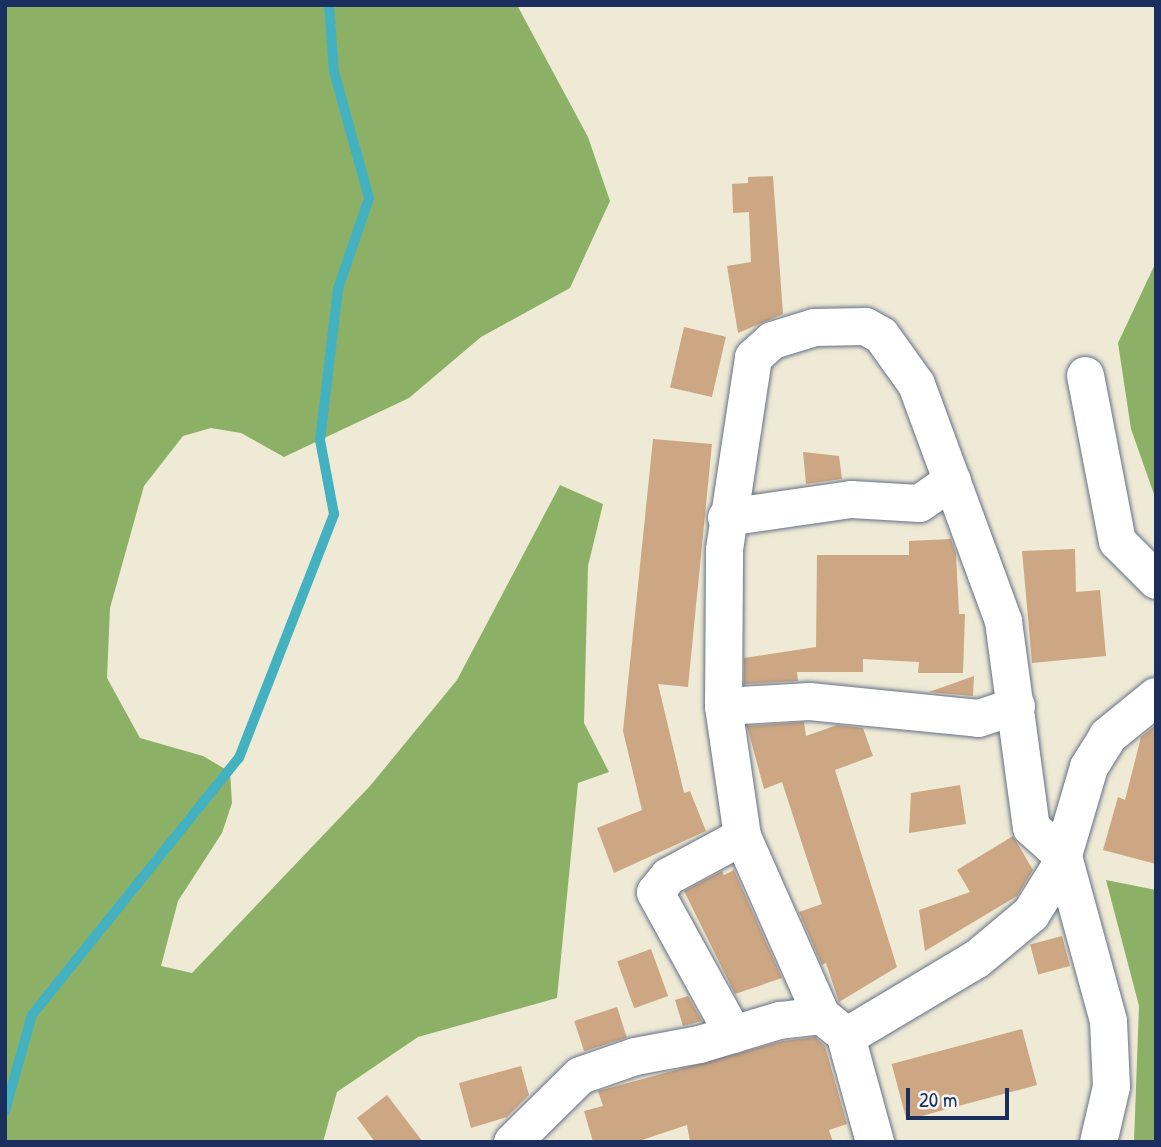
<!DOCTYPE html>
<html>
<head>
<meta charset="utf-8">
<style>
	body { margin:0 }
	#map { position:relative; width:1161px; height:1147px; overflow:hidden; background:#eeead5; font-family:"Patrick Hand",sans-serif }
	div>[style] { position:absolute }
	.forest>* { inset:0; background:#8cb166 }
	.stream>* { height:10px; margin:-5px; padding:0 5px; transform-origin:5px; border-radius:5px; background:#44b1c0 }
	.building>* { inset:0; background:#cda783; transform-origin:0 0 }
	.roads { filter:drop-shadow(0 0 2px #657088) drop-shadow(0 0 2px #657088) }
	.minor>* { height:37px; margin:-18.5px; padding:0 18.5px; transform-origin:18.5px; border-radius:18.5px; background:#fff }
	.tertiary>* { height:38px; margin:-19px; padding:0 19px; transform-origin:19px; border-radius:19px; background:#fff }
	span { translate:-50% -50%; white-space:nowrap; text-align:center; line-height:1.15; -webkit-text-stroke:6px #f6f6f2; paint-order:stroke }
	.frame { position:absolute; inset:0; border:7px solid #1b2f5e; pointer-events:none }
	.scale { position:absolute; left:906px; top:1088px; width:103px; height:32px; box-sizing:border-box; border:4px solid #1b2f5e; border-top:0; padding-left:9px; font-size:21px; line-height:24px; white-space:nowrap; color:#1b2f5e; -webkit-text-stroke:5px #f6f6f2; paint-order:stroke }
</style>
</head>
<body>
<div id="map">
	<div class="forest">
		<i style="clip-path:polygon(5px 5px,517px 5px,588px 137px,610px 201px,570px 288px,481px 337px,409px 398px,284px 457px,241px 433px,211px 428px,183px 436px,144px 486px,110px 608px,107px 678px,140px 738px,203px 756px,230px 772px,232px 803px,222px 833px,178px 901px,161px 966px,192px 973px,370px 786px,457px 680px,560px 485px,603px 504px,588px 566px,584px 723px,609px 772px,578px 783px,557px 998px,418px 1037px,337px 1092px,323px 1142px,5px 1142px)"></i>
		<i style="clip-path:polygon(1156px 262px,1156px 500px,1131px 429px,1118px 343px)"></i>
		<i style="clip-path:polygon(1106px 880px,1156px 890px,1156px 1142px,1134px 1142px,1139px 1006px)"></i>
	</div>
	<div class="stream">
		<i style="left:5px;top:1111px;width:100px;rotate:-74.3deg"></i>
		<i style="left:32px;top:1015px;width:330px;rotate:-51.2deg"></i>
		<i style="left:239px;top:758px;width:262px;rotate:-68.7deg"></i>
		<i style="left:334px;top:514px;width:75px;rotate:-100.7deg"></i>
		<i style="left:320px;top:440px;width:152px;rotate:-83.2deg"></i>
		<i style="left:338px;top:289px;width:96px;rotate:-71.2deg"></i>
		<i style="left:369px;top:198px;width:131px;rotate:-105.5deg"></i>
		<i style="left:334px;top:72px;width:67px;rotate:-94.3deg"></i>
	</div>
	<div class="building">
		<i style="clip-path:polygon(773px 176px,783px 314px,738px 333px,727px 266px,751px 262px,749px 212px,733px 213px,732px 184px,748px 183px,748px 177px)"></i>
		<i style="left:684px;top:327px;width:43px;height:62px;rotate:13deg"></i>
		<i style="clip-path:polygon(653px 439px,712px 444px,688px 687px,658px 684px,684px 793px,690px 791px,706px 831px,614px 873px,597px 828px,642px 810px,623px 731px)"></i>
		<i style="clip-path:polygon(803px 452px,839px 456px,842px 479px,806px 484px)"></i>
		<i style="clip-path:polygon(951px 539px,956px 554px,959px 614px,965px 614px,963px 673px,918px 673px,919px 662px,863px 659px,863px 672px,797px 672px,798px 681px,744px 684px,744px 658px,816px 647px,817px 555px,909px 555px,909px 541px)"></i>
		<i style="clip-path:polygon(1075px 549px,1076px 592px,1100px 590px,1106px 656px,1032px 663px,1022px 551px)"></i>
		<i style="clip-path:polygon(974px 676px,973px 696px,929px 692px)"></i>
		<i style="clip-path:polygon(804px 722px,806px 736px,837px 725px,863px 728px,873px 756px,835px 770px,897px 967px,839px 1002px,826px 963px,822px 965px,799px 912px,822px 904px,810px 868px,782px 782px,764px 789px,747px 726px)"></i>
		<i style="clip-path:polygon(1156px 725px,1156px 864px,1103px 850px,1118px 797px,1125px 800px,1141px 737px)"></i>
		<i style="clip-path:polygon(960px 785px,966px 824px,909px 833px,911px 793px)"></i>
		<i style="clip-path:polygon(1013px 836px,1033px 870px,1017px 896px,925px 951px,919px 910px,970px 892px,957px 870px)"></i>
		<i style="clip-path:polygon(734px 870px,782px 978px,735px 994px,684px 891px,722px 871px,724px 875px)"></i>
		<i style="left:1062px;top:936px;width:31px;height:33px;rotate:75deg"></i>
		<i style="left:651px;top:949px;width:50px;height:36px;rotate:70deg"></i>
		<i style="clip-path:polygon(688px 996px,702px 1021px,683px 1026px,675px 1000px)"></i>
		<i style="left:617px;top:1007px;width:32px;height:45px;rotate:72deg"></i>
		<i style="left:1022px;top:1029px;width:58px;height:135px;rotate:75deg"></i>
		<i style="clip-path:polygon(815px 1037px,825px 1046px,847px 1124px,829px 1130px,833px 1142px,690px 1142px,687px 1125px,636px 1142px,593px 1142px,584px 1111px,603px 1106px,598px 1091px,783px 1041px)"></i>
		<i style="clip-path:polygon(521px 1066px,529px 1095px,507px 1117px,471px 1128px,459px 1083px)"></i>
		<i style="clip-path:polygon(387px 1095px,423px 1142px,375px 1142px,357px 1118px)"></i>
	</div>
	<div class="roads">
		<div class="minor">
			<i style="left:1085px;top:375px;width:169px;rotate:79.1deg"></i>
			<i style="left:1117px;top:541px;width:55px;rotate:45deg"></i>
			<i style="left:726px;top:517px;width:126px;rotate:-8.2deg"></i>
			<i style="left:851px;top:499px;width:68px;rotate:3.4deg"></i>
			<i style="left:919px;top:503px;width:40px;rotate:-34.9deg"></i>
			<i style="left:723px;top:706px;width:86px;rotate:-3.3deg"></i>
			<i style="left:809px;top:701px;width:170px;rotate:5.7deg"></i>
			<i style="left:978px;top:718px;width:40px;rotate:-18deg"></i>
			<i style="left:821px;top:1015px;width:196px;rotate:-113.8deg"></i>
			<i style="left:742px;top:836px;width:131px;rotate:-98.3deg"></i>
			<i style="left:723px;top:706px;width:157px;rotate:-89.6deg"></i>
			<i style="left:724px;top:549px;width:194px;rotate:-81.4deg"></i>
			<i style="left:753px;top:357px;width:25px;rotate:-42deg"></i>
			<i style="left:772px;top:340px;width:44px;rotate:-17.2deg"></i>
			<i style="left:814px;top:327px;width:51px;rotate:-1.1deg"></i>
			<i style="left:865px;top:326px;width:18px;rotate:29deg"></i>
			<i style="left:881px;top:335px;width:60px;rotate:54.5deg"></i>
			<i style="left:916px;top:384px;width:252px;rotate:69.8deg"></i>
			<i style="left:1003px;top:621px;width:208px;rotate:82.3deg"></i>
			<i style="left:1031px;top:827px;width:43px;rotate:42.2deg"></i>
			<i style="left:1063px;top:856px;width:171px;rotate:74.7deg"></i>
			<i style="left:1108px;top:1021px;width:65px;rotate:87.4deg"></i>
			<i style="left:1111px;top:1086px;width:57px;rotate:103.1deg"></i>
			<i style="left:733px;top:1034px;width:162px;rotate:-118.8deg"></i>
			<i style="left:655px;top:892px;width:21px;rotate:-51deg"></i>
			<i style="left:668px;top:876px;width:84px;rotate:-28.4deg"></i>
			<i style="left:512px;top:1142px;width:95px;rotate:-44.6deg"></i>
			<i style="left:580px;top:1075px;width:58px;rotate:-19.1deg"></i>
			<i style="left:635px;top:1056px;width:65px;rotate:-10.6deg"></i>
			<i style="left:699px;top:1044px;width:84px;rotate:-16.7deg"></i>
			<i style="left:779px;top:1020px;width:42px;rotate:-6.8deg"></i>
			<i style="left:821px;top:1015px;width:22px;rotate:39deg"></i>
		</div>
		<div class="tertiary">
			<i style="left:875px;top:1142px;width:109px;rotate:-105.4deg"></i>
			<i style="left:846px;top:1037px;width:152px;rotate:-30.8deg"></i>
			<i style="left:977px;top:959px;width:70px;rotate:-39.8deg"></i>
			<i style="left:1031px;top:914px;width:53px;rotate:-58.1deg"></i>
			<i style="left:1059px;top:869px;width:106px;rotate:-73.6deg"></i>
			<i style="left:1089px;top:767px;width:36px;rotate:-58deg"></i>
			<i style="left:1108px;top:736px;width:62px;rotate:-39.1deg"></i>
		</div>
	</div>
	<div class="frame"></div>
	<div class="scale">20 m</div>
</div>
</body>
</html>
